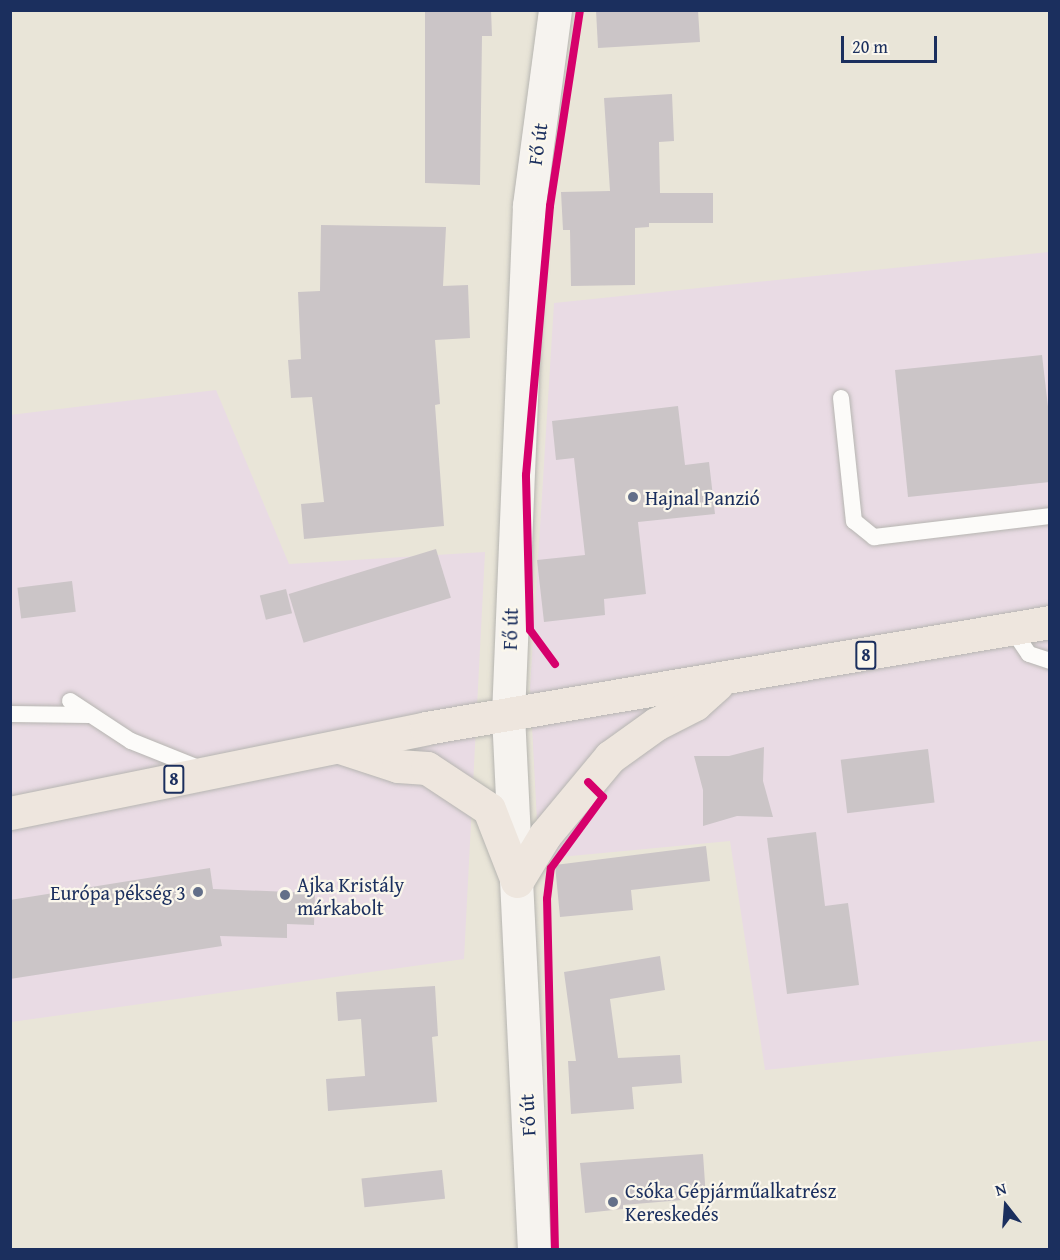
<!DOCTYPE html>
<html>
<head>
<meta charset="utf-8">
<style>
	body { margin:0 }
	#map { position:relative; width:1060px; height:1260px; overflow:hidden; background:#e9e5d8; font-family:"Gentium Book Plus",serif }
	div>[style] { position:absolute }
	.built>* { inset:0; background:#e9dbe4 }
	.building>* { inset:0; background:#cbc5c7; transform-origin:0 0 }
	.roads { filter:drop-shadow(0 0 2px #b6b5b1) drop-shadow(0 0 2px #b6b5b1) }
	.service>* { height:16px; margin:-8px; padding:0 8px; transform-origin:8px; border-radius:8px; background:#fcfbf9 }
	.secondary>* { height:33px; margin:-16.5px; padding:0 16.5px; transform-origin:16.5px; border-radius:16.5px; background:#f6f3ef }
	.primary>* { height:33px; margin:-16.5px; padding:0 16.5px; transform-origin:16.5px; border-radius:16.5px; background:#eee6de }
	.cycleway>* { height:8px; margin:-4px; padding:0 4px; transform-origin:4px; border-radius:4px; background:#d6006c }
	.dots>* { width:16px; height:16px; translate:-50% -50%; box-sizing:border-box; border:3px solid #fbf7ec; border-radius:50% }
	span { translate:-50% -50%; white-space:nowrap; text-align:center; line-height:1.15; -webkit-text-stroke:4.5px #fbf7ec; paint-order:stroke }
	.shield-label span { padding:2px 4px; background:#fbf7ec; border:2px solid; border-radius:4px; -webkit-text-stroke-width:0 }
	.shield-label { font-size:18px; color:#1b2f5e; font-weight:700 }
	.street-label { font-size:20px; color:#1b2f5e }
	.poi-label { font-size:20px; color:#1b2f5e }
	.left { translate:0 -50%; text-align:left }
	.right { translate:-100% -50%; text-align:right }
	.frame { position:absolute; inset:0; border:12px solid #1b2f5e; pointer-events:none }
	.north { position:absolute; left:976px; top:1176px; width:60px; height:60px; -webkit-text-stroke:4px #fbf7ec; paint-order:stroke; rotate:343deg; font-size:16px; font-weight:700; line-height:24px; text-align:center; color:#1b2f5e }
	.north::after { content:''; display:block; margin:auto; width:21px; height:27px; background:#1b2f5e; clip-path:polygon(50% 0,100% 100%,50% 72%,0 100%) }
	.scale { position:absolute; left:841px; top:36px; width:96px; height:27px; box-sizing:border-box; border:3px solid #1b2f5e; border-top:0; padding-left:8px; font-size:18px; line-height:21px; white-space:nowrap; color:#1b2f5e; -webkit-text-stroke:4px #fbf7ec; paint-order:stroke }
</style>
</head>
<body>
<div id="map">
	<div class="built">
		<i style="clip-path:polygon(1049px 252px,1049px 1040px,765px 1070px,730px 841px,539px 859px,530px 688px,554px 303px)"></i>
		<i style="clip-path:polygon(216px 390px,289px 564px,485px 552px,464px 959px,11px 1022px,10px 415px)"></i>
	</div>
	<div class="building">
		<i style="clip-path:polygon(425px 10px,491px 10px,492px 36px,482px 36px,480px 185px,425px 183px)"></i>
		<i style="clip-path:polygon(596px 10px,698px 10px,700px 42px,598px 48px)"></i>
		<i style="clip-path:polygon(672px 94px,674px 141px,659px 142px,660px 193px,713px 193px,713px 223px,649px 223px,649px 227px,635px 228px,635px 285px,571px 286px,570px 230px,563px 230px,561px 192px,610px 191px,604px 98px)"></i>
		<i style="clip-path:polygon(321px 225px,446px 227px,443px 286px,468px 285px,470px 338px,435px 340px,440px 404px,435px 405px,444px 526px,304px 539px,301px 504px,324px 502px,312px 397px,291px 398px,288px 360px,301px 359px,298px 292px,320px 291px)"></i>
		<i style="clip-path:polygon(1042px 355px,1050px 424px,1050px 482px,908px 497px,895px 370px)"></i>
		<i style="clip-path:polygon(678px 406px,685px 465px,709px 462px,715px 514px,638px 522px,646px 594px,604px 599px,605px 615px,544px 622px,537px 560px,585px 555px,574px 458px,556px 460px,552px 421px)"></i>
		<i style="left:436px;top:549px;width:51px;height:154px;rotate:73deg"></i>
		<i style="left:72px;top:581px;width:31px;height:55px;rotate:83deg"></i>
		<i style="left:286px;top:589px;width:25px;height:27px;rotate:76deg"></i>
		<i style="clip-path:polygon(764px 747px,763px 781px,773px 817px,737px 816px,703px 826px,703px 790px,694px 756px,729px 756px)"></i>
		<i style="left:928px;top:749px;width:54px;height:88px;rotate:83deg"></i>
		<i style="clip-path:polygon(816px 832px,825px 906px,848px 903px,859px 985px,787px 994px,767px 838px)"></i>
		<i style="clip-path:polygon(706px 846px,710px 881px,631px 890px,633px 910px,560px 917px,555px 865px)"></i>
		<i style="clip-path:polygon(210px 868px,213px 889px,315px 893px,314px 925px,287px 924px,287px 938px,220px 936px,222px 946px,10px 979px,10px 900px)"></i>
		<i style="clip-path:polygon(660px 956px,665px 990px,610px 999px,618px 1058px,680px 1055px,682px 1083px,632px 1087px,634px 1109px,571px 1114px,568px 1061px,576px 1061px,564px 972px)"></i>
		<i style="clip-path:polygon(435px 986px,438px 1036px,432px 1037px,437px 1102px,328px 1111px,326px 1079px,365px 1076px,361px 1019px,338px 1021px,336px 992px)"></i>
		<i style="clip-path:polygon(703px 1154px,706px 1198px,623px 1205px,623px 1209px,585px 1213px,580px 1163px)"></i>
		<i style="left:442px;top:1170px;width:29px;height:81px;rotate:84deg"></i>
	</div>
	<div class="roads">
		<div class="service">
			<i style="left:841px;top:398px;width:124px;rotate:84deg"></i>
			<i style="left:854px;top:521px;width:26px;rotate:39deg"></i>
			<i style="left:874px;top:537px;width:177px;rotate:-6.8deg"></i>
			<i style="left:1012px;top:629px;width:30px;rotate:56deg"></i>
			<i style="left:1029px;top:654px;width:22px;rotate:18deg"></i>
			<i style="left:70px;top:701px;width:73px;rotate:33.3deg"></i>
			<i style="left:131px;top:741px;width:75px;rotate:21.8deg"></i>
			<i style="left:10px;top:714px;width:80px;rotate:0.7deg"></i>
		</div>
		<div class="secondary">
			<i style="left:534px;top:1250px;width:536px;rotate:-92.78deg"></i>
			<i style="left:508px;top:715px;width:510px;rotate:-87.64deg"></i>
			<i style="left:529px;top:205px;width:197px;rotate:-82.4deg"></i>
		</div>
		<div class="primary">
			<i style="left:340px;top:747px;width:61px;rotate:18.1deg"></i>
			<i style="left:398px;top:766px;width:29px;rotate:4deg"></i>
			<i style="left:427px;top:768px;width:74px;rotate:33.5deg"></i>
			<i style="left:489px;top:809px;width:77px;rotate:68.7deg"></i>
			<i style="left:10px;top:813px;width:425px;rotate:-11.5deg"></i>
			<i style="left:426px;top:728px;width:633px;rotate:-9.64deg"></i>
			<i style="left:517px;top:881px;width:54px;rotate:-58.7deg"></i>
			<i style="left:545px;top:835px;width:102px;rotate:-50.2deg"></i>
			<i style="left:610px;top:757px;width:57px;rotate:-35.7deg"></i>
			<i style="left:656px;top:724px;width:44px;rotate:-27.1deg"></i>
			<i style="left:695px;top:704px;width:30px;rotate:-42deg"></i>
		</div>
	</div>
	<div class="cycleway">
		<i style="left:555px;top:664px;width:42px;rotate:-126.3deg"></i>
		<i style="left:530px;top:630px;width:155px;rotate:-91.5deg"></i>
		<i style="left:526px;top:475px;width:270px;rotate:-84.9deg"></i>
		<i style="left:550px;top:206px;width:198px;rotate:-81.3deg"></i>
		<i style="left:555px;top:1250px;width:351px;rotate:-91.3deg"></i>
		<i style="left:547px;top:899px;width:31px;rotate:-83deg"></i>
		<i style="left:551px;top:868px;width:88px;rotate:-53.8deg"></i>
		<i style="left:603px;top:797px;width:21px;rotate:-135deg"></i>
	</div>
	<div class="dots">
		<i style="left:633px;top:497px;background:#636f89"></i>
		<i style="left:198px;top:892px;background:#636f89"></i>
		<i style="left:285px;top:895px;background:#636f89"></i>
		<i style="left:613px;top:1202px;background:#636f89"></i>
	</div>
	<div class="shield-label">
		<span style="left:866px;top:655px">8</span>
		<span style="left:174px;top:779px">8</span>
	</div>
	<div class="street-label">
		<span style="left:537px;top:144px;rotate:-82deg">Fő út</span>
		<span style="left:510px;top:629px;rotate:-88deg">Fő út</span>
		<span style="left:527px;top:1115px;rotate:-93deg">Fő út</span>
	</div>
	<div class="poi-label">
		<span class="left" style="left:645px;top:497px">Hajnal Panzió</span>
		<span class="left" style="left:297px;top:896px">Ajka Kristály<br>márkabolt</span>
		<span class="right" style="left:186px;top:892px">Európa pékség 3</span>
		<span class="left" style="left:625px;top:1202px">Csóka Gépjárműalkatrész<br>Kereskedés</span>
	</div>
	<div class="frame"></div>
	<div class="north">N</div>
	<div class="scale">20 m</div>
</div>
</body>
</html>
